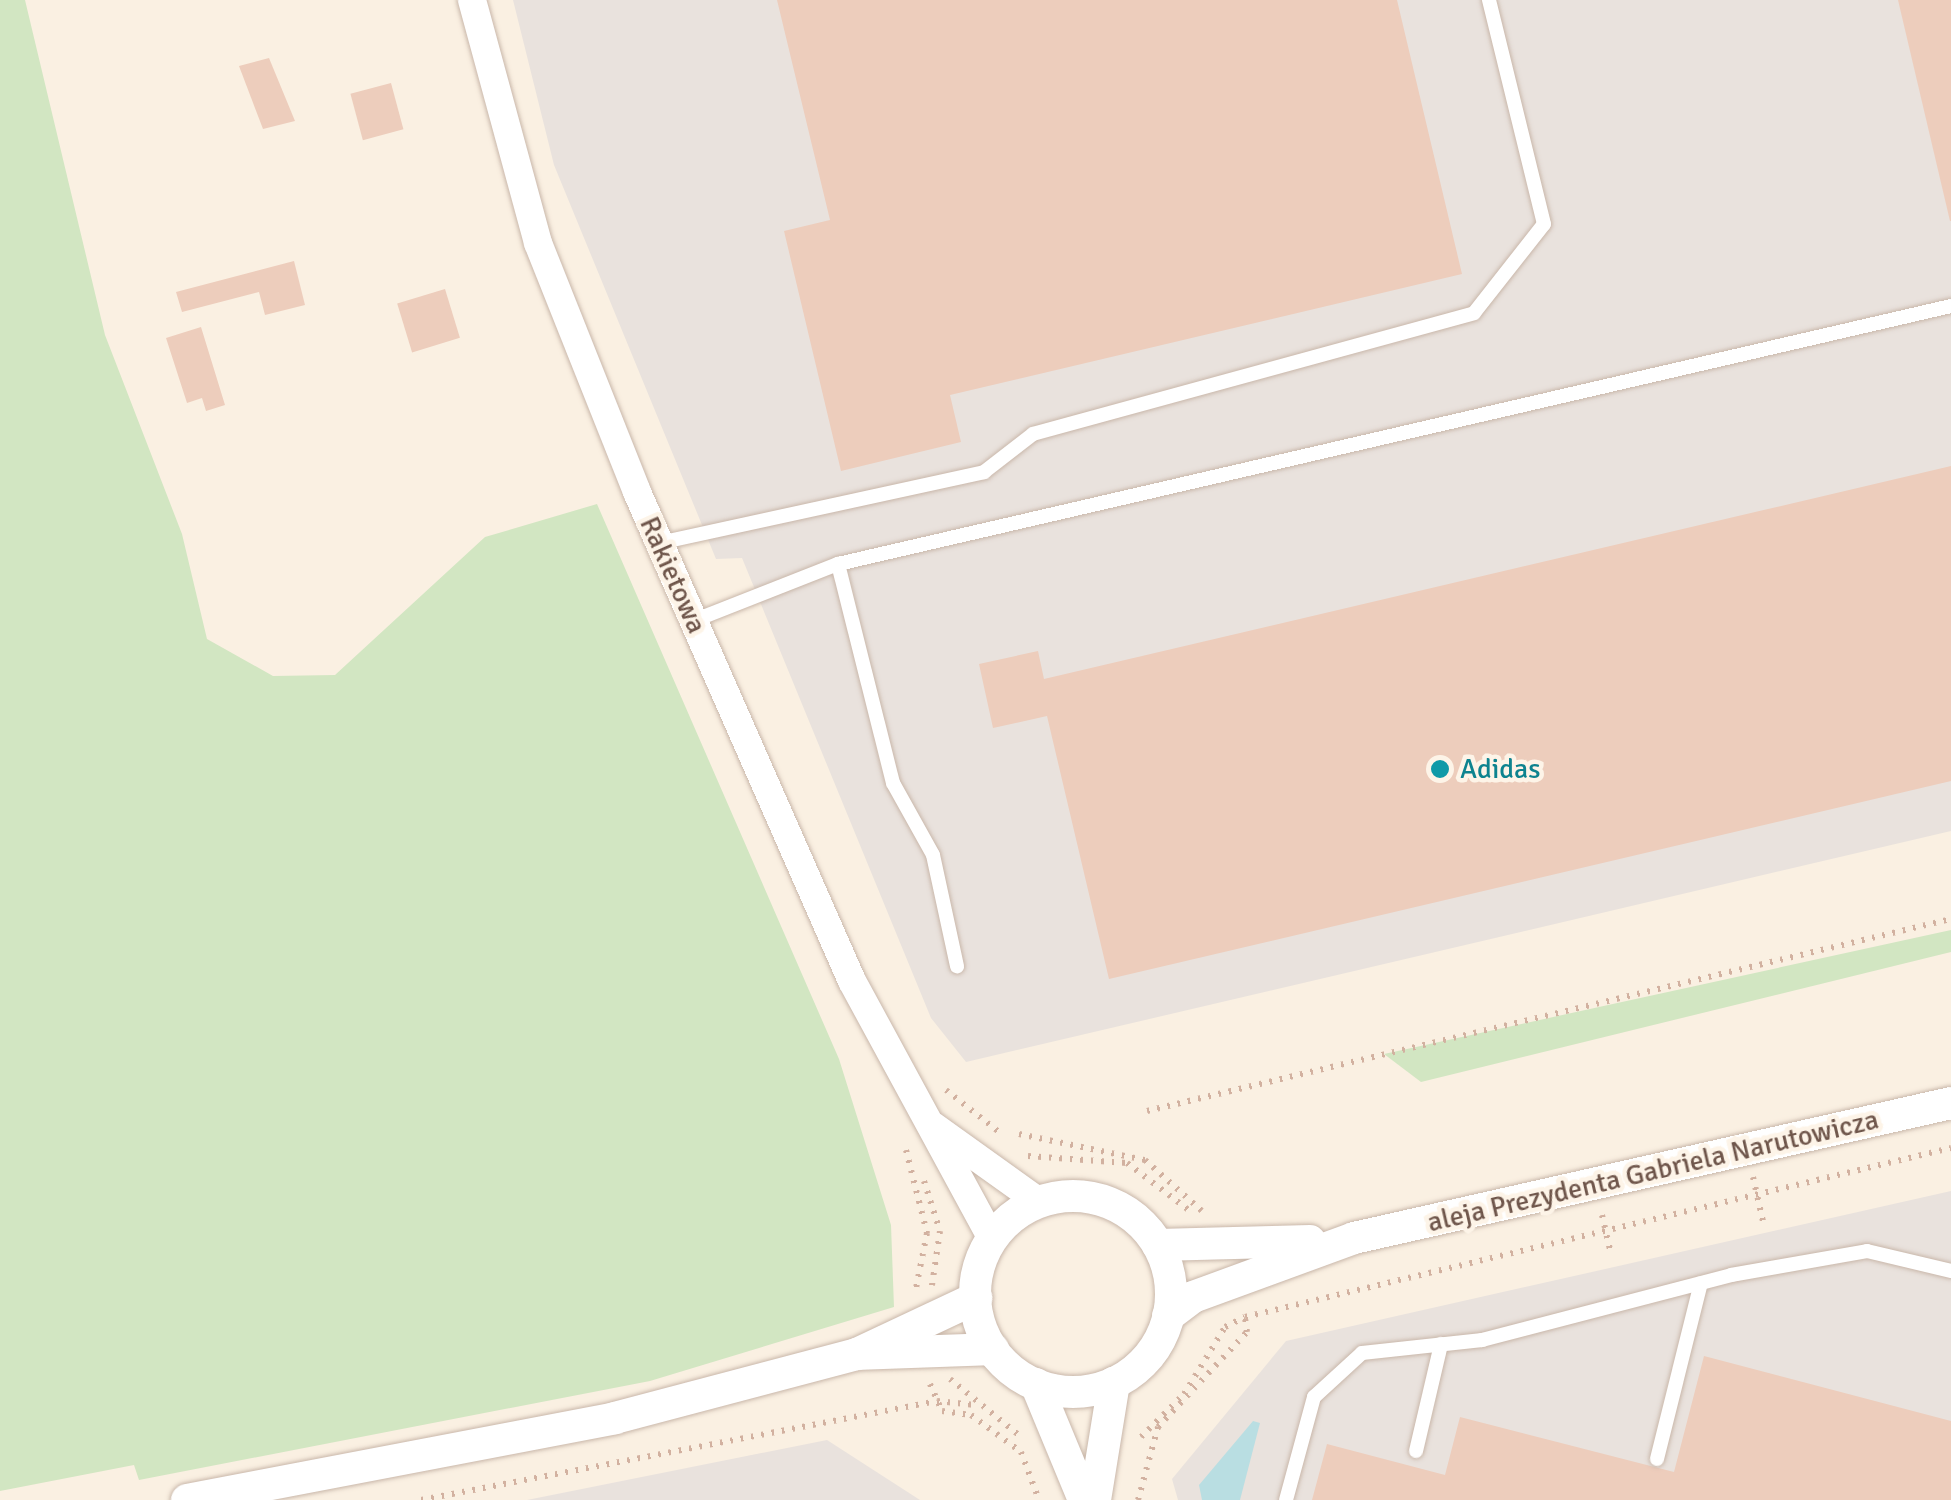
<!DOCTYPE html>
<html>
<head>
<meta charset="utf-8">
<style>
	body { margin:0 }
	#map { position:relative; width:1951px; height:1500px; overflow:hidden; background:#faf0e2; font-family:Signika,sans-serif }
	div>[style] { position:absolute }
	.industrial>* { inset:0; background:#e9e2dd }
	.green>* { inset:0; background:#d2e6c2 }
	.water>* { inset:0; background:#b9dee2 }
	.building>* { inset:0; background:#edcdbc; transform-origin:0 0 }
	.path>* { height:6px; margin-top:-3px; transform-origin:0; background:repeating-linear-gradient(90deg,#d2b1a0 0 2.5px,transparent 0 10.5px) }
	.roads { filter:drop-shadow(0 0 2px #c9b7aa) drop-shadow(0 0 2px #c9b7aa) }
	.service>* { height:14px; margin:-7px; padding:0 7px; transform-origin:7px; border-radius:7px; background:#fff }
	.minor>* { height:28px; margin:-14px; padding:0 14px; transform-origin:14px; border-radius:14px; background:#fff }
	.tertiary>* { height:32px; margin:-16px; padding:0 16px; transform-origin:16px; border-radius:16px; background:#fff }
	.tertiary>.ring { margin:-16px; padding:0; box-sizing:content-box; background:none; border:32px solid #fff; border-radius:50% }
	.dots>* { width:28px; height:28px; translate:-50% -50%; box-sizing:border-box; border:5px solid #fdf4e8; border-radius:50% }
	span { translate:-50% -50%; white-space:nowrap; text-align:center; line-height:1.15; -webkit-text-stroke:9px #fdf4e8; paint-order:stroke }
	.street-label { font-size:28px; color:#6f564b }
	.culture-label { font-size:28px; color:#0d838f }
	.left { translate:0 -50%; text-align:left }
</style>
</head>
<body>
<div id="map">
	<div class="industrial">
		<i style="clip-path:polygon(513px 0,1951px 0,1951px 831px,966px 1062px,931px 1018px,742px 558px,716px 559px,554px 165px)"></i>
		<i style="clip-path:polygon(1951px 1191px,1951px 1500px,1178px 1500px,1172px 1479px,1286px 1341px)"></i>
		<i style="clip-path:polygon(827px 1440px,920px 1500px,527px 1500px)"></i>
	</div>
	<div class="green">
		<i style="clip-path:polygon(0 0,25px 0,105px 335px,182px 534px,207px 639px,273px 676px,335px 675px,485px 537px,597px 504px,839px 1059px,891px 1225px,894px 1307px,650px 1381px,139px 1480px,134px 1465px,0 1491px)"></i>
		<i style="clip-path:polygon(1951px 930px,1951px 952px,1421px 1082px,1384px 1054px)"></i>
	</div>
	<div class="water">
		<i style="clip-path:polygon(1253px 1421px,1260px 1423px,1240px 1500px,1202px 1500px,1199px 1485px)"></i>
	</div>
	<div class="building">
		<i style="clip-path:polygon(777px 0,1397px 0,1462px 274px,950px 395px,961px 442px,841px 471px,784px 231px,830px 220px)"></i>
		<i style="clip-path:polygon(1898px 0,1951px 0,1951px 221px,1950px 221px)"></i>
		<i style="clip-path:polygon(269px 58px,295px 121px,263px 129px,239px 66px)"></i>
		<i style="left:391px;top:83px;width:48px;height:42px;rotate:75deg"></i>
		<i style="clip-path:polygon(294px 261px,305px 305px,265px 315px,259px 292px,182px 312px,176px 292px)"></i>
		<i style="left:445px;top:289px;width:51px;height:50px;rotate:73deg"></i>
		<i style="clip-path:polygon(201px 327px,225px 405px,206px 411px,202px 398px,187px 403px,166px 338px)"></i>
		<i style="clip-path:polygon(1951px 466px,1951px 781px,1109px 979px,1047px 716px,993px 728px,979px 664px,1038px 651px,1044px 679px)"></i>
		<i style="clip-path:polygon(1704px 1356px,1951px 1421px,1951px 1500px,1312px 1500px,1327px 1444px,1445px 1475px,1460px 1417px,1674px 1472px)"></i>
	</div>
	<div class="path">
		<i style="left:946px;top:1090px;width:68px;rotate:38.4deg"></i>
		<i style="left:1147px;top:1111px;width:827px;rotate:-13.43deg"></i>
		<i style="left:1019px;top:1134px;width:129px;rotate:11.7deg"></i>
		<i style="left:1145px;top:1160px;width:76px;rotate:41.8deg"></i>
		<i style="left:906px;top:1150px;width:86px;rotate:75.8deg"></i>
		<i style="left:927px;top:1233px;width:61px;rotate:101.3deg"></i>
		<i style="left:1028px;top:1156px;width:99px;rotate:4deg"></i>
		<i style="left:1127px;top:1163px;width:81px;rotate:37.4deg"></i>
		<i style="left:1753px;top:1177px;width:50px;rotate:77.3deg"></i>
		<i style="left:924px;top:1181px;width:52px;rotate:72.3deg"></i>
		<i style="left:940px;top:1231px;width:55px;rotate:98.4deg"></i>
		<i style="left:1602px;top:1215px;width:39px;rotate:77deg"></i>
		<i style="left:950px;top:1379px;width:92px;rotate:39.2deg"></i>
		<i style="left:930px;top:1384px;width:30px;rotate:66deg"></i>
		<i style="left:942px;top:1411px;width:29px;rotate:8deg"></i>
		<i style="left:971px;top:1415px;width:62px;rotate:36.5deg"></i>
		<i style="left:1021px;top:1452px;width:51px;rotate:69.4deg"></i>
		<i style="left:1141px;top:1437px;width:61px;rotate:-45deg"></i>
		<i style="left:1184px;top:1394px;width:79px;rotate:-58.5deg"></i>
		<i style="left:1225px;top:1327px;width:22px;rotate:-27deg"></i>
		<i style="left:1245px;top:1317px;width:726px;rotate:-13.46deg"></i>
		<i style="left:421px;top:1500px;width:525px;rotate:-10.86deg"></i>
		<i style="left:937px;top:1401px;width:36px;rotate:6deg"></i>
		<i style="left:1138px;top:1500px;width:76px;rotate:-74.7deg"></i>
		<i style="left:1158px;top:1427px;width:130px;rotate:-46.9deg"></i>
		<i style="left:1247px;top:1332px;width:15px;rotate:-98deg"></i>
	</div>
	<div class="roads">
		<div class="service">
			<i style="left:659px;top:543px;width:333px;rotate:-12.3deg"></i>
			<i style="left:984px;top:472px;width:62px;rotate:-37.8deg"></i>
			<i style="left:1033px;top:434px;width:457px;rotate:-15.3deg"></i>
			<i style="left:1474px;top:313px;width:113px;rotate:-51.8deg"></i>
			<i style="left:1544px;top:224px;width:231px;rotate:-103.8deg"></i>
			<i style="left:838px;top:564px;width:226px;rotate:75.9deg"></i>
			<i style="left:893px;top:783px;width:82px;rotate:60.9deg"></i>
			<i style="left:933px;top:855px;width:114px;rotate:77.8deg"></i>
			<i style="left:693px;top:621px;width:156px;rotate:-21.5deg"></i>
			<i style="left:838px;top:564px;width:1143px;rotate:-13.05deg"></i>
			<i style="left:1416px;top:1451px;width:110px;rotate:-76.8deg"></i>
			<i style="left:1657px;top:1459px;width:181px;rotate:-76deg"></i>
			<i style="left:1286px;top:1500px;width:107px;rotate:-74.8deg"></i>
			<i style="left:1314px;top:1397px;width:65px;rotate:-42.5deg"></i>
			<i style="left:1362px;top:1353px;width:121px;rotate:-6.2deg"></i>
			<i style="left:1482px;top:1340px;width:257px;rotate:-14.6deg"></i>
			<i style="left:1731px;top:1275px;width:138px;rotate:-10deg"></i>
			<i style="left:1867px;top:1251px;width:86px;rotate:13.4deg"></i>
		</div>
		<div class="minor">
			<i style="left:472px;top:0;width:252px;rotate:74.8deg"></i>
			<i style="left:538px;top:243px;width:268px;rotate:68.3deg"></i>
			<i style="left:637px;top:492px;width:534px;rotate:66.27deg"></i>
			<i style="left:852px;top:981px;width:294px;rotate:61.5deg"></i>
			<i style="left:933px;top:1126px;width:130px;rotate:35.6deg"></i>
		</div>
		<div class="tertiary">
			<i class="ring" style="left:975px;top:1196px;width:164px;height:164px"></i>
			<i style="left:1158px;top:1245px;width:152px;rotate:-1.5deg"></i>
			<i style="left:1168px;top:1316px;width:31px;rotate:-37deg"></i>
			<i style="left:1193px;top:1297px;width:171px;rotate:-20.1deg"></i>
			<i style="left:1354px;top:1238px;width:612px;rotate:-12.74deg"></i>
			<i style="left:857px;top:1354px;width:136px;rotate:-2.1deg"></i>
			<i style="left:1036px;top:1384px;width:126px;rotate:67.5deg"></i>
			<i style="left:187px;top:1500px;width:436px;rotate:-10.8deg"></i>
			<i style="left:615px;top:1418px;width:250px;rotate:-14.8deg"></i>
			<i style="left:857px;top:1354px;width:132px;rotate:-25.2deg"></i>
			<i style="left:1095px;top:1500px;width:119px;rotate:-80.8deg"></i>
		</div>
	</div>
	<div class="dots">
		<i style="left:1440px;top:769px;background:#0f9aa8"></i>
	</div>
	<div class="street-label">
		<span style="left:673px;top:575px;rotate:66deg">Rakietowa</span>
		<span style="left:1653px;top:1171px;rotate:-13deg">aleja Prezydenta Gabriela Narutowicza</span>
	</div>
	<div class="culture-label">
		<span class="left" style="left:1460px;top:769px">Adidas</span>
	</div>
</div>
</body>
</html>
